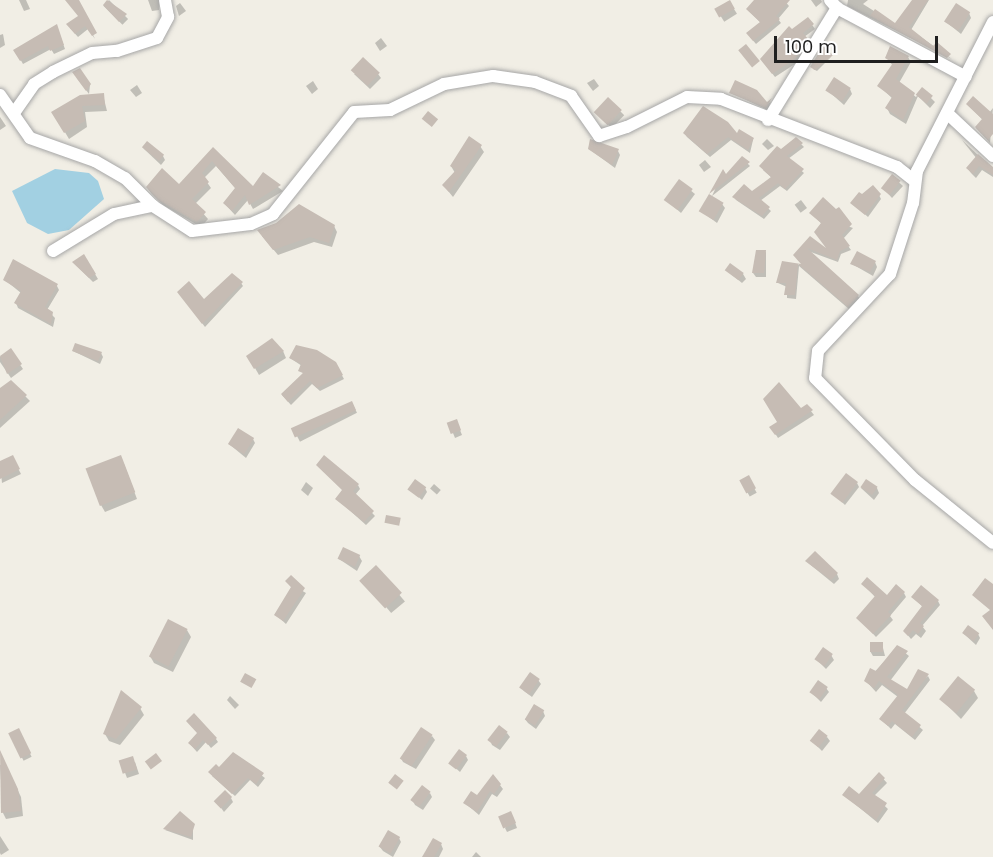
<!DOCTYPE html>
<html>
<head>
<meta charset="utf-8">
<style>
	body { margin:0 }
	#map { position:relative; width:993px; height:857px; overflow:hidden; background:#f1eee5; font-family:Poppins,sans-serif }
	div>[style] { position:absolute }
	.water>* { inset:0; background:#a2d0e2 }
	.shadow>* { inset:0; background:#0003; transform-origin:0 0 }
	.building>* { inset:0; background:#c6bcb4; transform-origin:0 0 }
	.roads { filter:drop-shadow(0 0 2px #a6a6a6) drop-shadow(0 0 2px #a6a6a6) }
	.street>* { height:12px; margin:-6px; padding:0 6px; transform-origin:6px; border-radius:6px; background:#fff }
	span { translate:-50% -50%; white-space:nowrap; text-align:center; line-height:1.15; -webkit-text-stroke:4.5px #fff; paint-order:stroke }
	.scale { position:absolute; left:774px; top:36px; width:164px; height:27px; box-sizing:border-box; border:3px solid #1f1f1f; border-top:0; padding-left:8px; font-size:18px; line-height:21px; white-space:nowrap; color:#1f1f1f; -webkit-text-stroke:4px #fff; paint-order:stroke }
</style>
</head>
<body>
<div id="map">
	<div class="water">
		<i style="clip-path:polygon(55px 169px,89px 173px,98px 181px,104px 199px,69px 230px,48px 234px,27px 223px,12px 191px)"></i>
	</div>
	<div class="shadow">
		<i style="clip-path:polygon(19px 0,26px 0,30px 9px,24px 11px)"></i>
		<i style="clip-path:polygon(73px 0,77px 0,95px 39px,88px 29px,78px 37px,70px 28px,79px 17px)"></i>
		<i style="left:109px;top:0;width:27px;height:8px;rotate:45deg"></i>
		<i style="clip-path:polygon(148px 0,159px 0,159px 10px,152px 11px)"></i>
		<i style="clip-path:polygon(758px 0,784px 0,789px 6px,778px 19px,781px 23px,756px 44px,750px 37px,761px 23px,748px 10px)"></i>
		<i style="clip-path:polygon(811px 0,821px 0,822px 2px,816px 7px)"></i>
		<i style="clip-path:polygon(848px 0,868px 0,863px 4px,896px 25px,916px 0,929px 0,911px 30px,952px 59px,847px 6px)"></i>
		<i style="left:729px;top:1px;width:15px;height:15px;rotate:58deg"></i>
		<i style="clip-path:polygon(180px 3px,186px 11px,179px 16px,176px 6px)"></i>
		<i style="clip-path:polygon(969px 13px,971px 18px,961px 34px,945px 21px)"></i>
		<i style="clip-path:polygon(808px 19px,815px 29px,804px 37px,810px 43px,798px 62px,775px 77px,764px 63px)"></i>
		<i style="clip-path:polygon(58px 30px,65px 49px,54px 54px,51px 49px,23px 64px,15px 50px)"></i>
		<i style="clip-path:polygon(3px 34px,5px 45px,0 48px,0 35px)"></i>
		<i style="clip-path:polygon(381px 38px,387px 46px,380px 51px,375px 43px)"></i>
		<i style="clip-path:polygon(832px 56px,817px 71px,813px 69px)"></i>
		<i style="clip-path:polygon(908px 57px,911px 62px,899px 83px,916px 97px,922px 89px,935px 102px,930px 108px,918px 96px,906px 124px,890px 114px,887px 108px,893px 99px,879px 86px,893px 66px,887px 58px)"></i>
		<i style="clip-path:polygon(354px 74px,378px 74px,381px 78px,370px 89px)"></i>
		<i style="clip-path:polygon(76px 77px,90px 85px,89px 94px)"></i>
		<i style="clip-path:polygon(594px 79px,599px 86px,593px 91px,587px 83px)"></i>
		<i style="clip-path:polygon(313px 81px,318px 89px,312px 94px,306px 86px)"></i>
		<i style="clip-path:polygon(137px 85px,142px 93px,136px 97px,130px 90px)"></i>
		<i style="clip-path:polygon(850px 89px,852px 94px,844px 105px,827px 90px)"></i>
		<i style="clip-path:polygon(731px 93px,767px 105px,771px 101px,768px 110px)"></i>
		<i style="clip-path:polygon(103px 95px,107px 111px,85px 112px,87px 127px,69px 139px,53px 112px)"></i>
		<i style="left:608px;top:99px;width:23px;height:18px;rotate:45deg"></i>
		<i style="clip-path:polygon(968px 105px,989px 113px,993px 108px,990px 143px,976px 128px,983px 120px)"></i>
		<i style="clip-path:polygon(707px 109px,737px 136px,753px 140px,750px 153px,731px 140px,710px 157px,687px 137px,685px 134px)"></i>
		<i style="clip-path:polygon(0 117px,6px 126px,0 130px)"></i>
		<i style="clip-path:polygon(767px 139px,774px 146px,768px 150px,762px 144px)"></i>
		<i style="clip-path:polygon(796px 139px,804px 147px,788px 159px,804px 173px,787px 191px,780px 186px,760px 201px,771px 211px,764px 219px,736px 200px,734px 197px,752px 193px,772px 178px,763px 170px)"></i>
		<i style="clip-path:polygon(962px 140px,993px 169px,993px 177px,982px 170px,976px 178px,971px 173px,968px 169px,977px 159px)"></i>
		<i style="clip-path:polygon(480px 146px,484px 152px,453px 197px,444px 186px,455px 173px,451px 166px)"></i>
		<i style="clip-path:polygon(143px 148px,163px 156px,165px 160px,161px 165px)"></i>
		<i style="clip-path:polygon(213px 149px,253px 189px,263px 175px,283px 191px,253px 209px,248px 200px,235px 215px,224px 203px,236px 189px,216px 166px,204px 178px,211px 188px,195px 204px,208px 219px,201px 227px,163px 205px,151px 193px,147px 187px,180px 186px)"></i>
		<i style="clip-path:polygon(589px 149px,618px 151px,620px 155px,615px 168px)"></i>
		<i style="clip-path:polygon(742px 158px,750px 166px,712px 196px,723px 172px,726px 177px)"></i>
		<i style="clip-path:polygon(705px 160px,711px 167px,704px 172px,699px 165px)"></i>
		<i style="clip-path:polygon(892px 176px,903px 186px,892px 198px,883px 188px)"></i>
		<i style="clip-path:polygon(679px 181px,695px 194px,681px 213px,666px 200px)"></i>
		<i style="clip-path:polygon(879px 195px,881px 199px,868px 217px,852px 203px)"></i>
		<i style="left:801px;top:200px;width:10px;height:8px;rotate:53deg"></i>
		<i style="clip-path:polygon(722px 204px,725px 208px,717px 223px,701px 211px)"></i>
		<i style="clip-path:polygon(811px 213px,853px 228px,843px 239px,851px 250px,841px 254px,838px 262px,808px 251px,858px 296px,860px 299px,850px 310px,799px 266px,796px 299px,787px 298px,787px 287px,778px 283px,783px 263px,803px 265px,797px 259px,810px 238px,829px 252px,822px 224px)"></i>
		<i style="clip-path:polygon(334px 226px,337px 232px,332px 247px,314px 242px,278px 255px,262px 236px)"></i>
		<i style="clip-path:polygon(766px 251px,766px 277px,756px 277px,753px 273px)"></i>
		<i style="clip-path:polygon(84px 256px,98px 279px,93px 282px,74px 263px)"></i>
		<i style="clip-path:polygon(875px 262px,877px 267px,873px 276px,852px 264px)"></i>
		<i style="clip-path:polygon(726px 270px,743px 274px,746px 279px,742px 283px)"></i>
		<i style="clip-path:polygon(5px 280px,57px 286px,59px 290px,47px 310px,55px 318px,53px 327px,18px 308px,16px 303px,21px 293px)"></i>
		<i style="clip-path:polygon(241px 283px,243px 286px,205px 327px,181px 295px,203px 301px)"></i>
		<i style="clip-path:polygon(10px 350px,23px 369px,11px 378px,0 362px,0 357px)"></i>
		<i style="clip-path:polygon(73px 351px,101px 353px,103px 357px,100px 364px)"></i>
		<i style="clip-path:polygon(283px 351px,286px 358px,259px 375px,248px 356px)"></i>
		<i style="clip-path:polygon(290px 358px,335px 363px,344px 379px,320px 391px,312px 384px,291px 405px,282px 395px,303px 375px,302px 366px)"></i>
		<i style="clip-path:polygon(11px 382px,30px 401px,0 428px,0 390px)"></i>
		<i style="left:352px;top:403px;width:11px;height:64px;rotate:63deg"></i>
		<i style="clip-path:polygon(807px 406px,814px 415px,778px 438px,771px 427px)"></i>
		<i style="clip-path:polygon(449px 423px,458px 425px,462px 435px,455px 438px)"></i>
		<i style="clip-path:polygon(253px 439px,255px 443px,246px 458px,229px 444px)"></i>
		<i style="clip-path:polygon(12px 457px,21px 474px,2px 483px,0 463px)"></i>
		<i style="clip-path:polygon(124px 464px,137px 499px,105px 512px,101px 505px)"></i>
		<i style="left:748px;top:477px;width:18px;height:8px;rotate:61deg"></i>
		<i style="clip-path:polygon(306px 482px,313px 488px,308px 496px,301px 490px)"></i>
		<i style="clip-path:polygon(857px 483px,859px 487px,845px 505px,832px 493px)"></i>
		<i style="left:434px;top:484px;width:9px;height:6px;rotate:41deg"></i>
		<i style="clip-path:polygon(358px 485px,360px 489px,355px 495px,375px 516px,366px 525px,337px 499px)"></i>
		<i style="clip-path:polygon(425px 488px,427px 492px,422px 500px,409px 489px)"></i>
		<i style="clip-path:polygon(861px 488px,877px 488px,879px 493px,874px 500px)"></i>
		<i style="clip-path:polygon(359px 556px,362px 561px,357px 571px,339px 559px)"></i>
		<i style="clip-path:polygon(807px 562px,837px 574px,839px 579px,834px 584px)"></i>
		<i style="left:376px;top:567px;width:45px;height:18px;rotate:50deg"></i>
		<i style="clip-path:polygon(287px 582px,306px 593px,286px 624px,276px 615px,292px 588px)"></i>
		<i style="clip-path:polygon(863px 584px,887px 597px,904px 593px,906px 597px,890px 616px,893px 620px,876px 637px,858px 618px,876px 598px)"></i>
		<i style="clip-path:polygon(913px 597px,938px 601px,940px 605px,922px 626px,926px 631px,921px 638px,916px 634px,911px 639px,905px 632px,923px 607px)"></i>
		<i style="clip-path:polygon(187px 630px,191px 637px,173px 672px,154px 663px,150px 656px)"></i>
		<i style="clip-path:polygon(963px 633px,978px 634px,980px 638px,976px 645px)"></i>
		<i style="clip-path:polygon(882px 644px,885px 656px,873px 656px,870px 651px)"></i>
		<i style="clip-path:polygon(898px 647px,909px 656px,890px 681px,908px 691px,928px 676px,930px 680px,904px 714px,923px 730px,915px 740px,895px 724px,891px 729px,881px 719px,898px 697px,882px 685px,876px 692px,866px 681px)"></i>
		<i style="clip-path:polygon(831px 655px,834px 660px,826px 669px,816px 659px)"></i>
		<i style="clip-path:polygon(538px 680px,541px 684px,532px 697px,524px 691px,521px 687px)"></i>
		<i style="clip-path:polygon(826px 688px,829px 692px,821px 702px,811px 692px)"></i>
		<i style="clip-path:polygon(974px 691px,978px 698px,961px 719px,941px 699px)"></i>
		<i style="clip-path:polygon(230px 696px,239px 705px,235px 709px,227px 700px)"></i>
		<i style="clip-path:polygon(140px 708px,144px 715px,120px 745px,109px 741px,105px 734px)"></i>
		<i style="clip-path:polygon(543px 711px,545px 716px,536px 729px,528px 723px,525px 719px)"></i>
		<i style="left:18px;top:730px;width:30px;height:9px;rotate:63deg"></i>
		<i style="clip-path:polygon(507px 733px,510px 737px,500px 750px,492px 745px,490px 740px)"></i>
		<i style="clip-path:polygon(198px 734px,216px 739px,218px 742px,211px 748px,206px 742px,197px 752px,190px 744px)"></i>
		<i style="clip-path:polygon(432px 736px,435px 740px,416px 769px,403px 762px,401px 758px)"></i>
		<i style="clip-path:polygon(827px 737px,830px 741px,822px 751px,812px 741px)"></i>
		<i style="clip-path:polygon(233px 754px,265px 778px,258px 787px,250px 780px,235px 796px,212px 776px)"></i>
		<i style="clip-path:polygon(466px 756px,468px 760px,460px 772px,450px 763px)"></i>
		<i style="clip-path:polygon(121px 762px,135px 762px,139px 774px,127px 778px)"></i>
		<i style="clip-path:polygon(5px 763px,21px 797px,23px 816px,6px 819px,3px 813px,0 765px)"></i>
		<i style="clip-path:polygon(879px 774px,887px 783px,874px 796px,888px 809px,878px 823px,844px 795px,859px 796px)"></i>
		<i style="clip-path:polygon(493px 776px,503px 789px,497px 797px,492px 794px,479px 815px,465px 803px,477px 797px)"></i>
		<i style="clip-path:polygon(430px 793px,432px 797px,423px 810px,415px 805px,413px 801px)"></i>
		<i style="clip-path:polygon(231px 798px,233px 802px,224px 812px,216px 801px)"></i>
		<i style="clip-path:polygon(513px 817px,517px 828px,507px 832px,505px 828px)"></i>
		<i style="clip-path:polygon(193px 825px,193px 840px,165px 830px)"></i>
		<i style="clip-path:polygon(0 836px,9px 850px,1px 855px,0 853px)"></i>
		<i style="clip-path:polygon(399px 838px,401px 842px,393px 857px,383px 851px,380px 847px)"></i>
		<i style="clip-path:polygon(441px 844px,443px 849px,439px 857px,424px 857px)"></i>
		<i style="clip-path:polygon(476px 852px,481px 857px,472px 857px)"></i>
	</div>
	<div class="building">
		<i style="clip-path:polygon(65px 0,79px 0,97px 33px,92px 36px,85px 26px,75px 34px,66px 24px,78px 16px)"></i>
		<i style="clip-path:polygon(107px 0,127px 14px,119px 22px,103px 5px)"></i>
		<i style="left:730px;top:0;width:10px;height:18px;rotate:61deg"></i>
		<i style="clip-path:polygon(754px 0,790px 0,776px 16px,780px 19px,753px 41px,746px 33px,760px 22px,746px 9px)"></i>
		<i style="clip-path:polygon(912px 0,928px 0,909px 27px,933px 46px,937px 42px,951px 54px,947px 58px,870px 16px,875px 9px,895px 23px)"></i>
		<i style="left:956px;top:3px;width:17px;height:22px;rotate:33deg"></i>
		<i style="clip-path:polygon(808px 17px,814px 24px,803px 33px,808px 39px,796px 58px,772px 74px,760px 59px,789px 26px,792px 29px)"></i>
		<i style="clip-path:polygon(57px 24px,64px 45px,50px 51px,48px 46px,20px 61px,13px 50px)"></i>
		<i style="left:746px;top:44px;width:22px;height:10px;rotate:51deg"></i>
		<i style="clip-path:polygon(823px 46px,833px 55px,815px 70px,810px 67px)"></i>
		<i style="clip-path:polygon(890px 46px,909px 56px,896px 79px,915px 93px,903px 120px,885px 108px,892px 97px,877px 86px,893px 63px,885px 58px)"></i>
		<i style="left:363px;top:57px;width:23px;height:18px;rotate:43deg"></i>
		<i style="clip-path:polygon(80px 68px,91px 84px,86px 91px,72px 72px)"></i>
		<i style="left:834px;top:77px;width:20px;height:16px;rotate:33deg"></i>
		<i style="clip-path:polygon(735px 80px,757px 90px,767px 102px,772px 98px,766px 108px,729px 93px)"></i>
		<i style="left:922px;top:87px;width:14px;height:10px;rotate:39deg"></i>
		<i style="clip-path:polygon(104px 93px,105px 105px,82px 106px,85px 121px,64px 133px,51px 112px,80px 95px)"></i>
		<i style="clip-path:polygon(973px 96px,993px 114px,993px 134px,988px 140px,975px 127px,982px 119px,966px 104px)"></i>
		<i style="left:608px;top:97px;width:19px;height:21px;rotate:43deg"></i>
		<i style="clip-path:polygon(703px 106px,728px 122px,737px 133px,739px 129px,754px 138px,748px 150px,728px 137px,707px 154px,683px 133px)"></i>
		<i style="left:428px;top:111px;width:13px;height:10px;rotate:39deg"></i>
		<i style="clip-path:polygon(469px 136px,482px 145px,449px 192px,442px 185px,456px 170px,450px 166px)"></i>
		<i style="clip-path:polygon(796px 137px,803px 143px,787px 156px,804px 169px,785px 189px,778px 183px,759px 198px,770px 207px,762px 216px,732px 197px,744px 184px,752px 191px,771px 177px,759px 166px,777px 146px,781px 149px)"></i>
		<i style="clip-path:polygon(590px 139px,619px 149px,612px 165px,588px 149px)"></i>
		<i style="left:147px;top:141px;width:22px;height:8px;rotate:39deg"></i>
		<i style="clip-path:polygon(213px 147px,253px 186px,263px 172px,281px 185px,249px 205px,245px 195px,232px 211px,223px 203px,235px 188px,212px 161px,202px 173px,209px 182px,192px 199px,206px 212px,197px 222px,158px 200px,146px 187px,162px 168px,179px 184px)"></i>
		<i style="clip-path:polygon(978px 154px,993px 167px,993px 175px,979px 166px,973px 174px,966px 168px)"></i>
		<i style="clip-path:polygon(742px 156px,750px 162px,709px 194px,723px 169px,726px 174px)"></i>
		<i style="left:892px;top:174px;width:11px;height:18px;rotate:38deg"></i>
		<i style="left:679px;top:179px;width:17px;height:26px;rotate:36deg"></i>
		<i style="clip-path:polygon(873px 185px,881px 194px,865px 215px,850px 203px,859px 192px,862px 194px)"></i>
		<i style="left:709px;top:194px;width:17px;height:20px;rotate:31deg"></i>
		<i style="clip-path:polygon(823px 197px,836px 209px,839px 207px,852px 224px,842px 235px,850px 246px,840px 251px,837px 260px,807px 248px,859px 295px,848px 307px,798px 264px,795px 295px,784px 295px,786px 283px,776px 283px,782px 261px,801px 264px,793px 255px,810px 236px,826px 248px,814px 232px,821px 223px,809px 213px)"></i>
		<i style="clip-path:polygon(299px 204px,335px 225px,329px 243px,310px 237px,273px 250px,257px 230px,276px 223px)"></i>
		<i style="clip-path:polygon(756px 250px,766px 250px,764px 273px,752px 273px)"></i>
		<i style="clip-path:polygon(857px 251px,876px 261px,870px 272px,850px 264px)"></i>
		<i style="clip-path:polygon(84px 254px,96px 274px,89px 278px,72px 262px)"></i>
		<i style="clip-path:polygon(13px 259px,58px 284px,45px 307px,53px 312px,51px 324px,14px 303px,21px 291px,3px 280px)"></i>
		<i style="left:730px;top:263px;width:17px;height:9px;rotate:36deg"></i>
		<i style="clip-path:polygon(232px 273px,243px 282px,202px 324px,177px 292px,189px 281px,204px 299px)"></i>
		<i style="clip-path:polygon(272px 338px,284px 351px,254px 369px,246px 356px)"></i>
		<i style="clip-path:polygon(75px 343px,102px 352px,98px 361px,72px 351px)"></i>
		<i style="clip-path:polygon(296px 345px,317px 350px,336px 362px,343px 375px,317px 388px,310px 381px,288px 402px,281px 394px,303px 373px,298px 371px,301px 364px,289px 358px)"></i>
		<i style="clip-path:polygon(11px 348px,22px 364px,7px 374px,0 356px)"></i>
		<i style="clip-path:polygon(11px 380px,27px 395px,0 420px,0 388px)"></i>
		<i style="clip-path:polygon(779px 382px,801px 408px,807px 404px,813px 410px,775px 435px,769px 427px,777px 422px,763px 399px)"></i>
		<i style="left:352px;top:401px;width:10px;height:67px;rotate:66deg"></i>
		<i style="left:457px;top:419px;width:12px;height:11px;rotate:70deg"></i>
		<i style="left:238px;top:428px;width:19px;height:19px;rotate:32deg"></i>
		<i style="clip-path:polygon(13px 455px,20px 469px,0 479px,0 461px)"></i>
		<i style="left:121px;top:455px;width:40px;height:38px;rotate:69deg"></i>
		<i style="clip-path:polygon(324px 455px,359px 484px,353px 491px,374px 511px,364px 522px,335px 499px,342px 490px,316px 465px)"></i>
		<i style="left:846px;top:473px;width:15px;height:26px;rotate:37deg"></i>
		<i style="left:749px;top:475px;width:15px;height:11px;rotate:62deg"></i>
		<i style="left:415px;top:479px;width:14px;height:13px;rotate:36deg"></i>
		<i style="left:866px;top:479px;width:14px;height:10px;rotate:34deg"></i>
		<i style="left:386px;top:515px;width:15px;height:8px;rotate:11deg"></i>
		<i style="left:343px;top:547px;width:19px;height:13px;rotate:25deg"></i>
		<i style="clip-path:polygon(815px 551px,838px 573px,831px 580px,805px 561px)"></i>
		<i style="left:376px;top:565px;width:38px;height:23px;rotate:47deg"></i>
		<i style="clip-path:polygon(291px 575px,305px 588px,283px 621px,274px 615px,291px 587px,285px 581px)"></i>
		<i style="clip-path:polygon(867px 577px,887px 595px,896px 584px,905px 592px,888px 612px,891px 615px,873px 634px,856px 618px,875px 596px,861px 584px)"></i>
		<i style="clip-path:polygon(985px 578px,993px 584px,993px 630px,982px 616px,990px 610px,972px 595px)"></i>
		<i style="clip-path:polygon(921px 585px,939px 600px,920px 623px,924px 626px,918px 634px,913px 630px,908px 636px,903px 631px,922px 606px,911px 597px)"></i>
		<i style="left:168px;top:619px;width:22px;height:42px;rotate:27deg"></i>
		<i style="left:968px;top:625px;width:14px;height:10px;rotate:36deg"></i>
		<i style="left:870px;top:642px;width:13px;height:10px"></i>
		<i style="clip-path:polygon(897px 645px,908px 651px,887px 677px,907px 689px,918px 669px,929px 674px,902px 710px,921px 725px,912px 737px,892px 721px,888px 726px,879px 719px,898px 695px,879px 681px,874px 688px,864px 681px,870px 668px,876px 671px)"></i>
		<i style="left:823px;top:647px;width:12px;height:15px;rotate:35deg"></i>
		<i style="left:530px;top:672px;width:12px;height:19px;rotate:35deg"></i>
		<i style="left:245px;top:673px;width:13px;height:10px;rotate:29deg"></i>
		<i style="left:958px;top:676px;width:22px;height:30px;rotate:39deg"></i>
		<i style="left:818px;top:680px;width:12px;height:15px;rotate:35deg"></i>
		<i style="clip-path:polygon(121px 690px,142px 707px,116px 739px,103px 734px)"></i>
		<i style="left:534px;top:704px;width:12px;height:18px;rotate:31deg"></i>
		<i style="clip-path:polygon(194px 713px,217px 738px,208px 745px,203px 740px,195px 749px,188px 743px,197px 733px,186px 721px)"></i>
		<i style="left:499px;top:725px;width:11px;height:19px;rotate:38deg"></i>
		<i style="left:421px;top:727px;width:14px;height:38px;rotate:34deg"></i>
		<i style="left:19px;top:728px;width:28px;height:12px;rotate:64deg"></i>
		<i style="left:819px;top:729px;width:11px;height:15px;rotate:38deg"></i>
		<i style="left:459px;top:749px;width:10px;height:18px;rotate:37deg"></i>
		<i style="clip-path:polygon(0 750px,18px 789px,21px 811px,1px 813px)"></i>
		<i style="clip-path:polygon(233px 752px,264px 773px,256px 784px,248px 778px,232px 794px,208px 772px,216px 764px,219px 767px)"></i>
		<i style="left:156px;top:753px;width:10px;height:14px;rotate:53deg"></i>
		<i style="left:133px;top:756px;width:14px;height:15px;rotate:73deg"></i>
		<i style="clip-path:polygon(879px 772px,885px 778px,872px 793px,887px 803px,876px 820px,842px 795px,849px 786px,859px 794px)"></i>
		<i style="left:395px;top:774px;width:11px;height:11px;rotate:38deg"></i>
		<i style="clip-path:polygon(493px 774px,501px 784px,494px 794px,490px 791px,477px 812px,463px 803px,471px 791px,477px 795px)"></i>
		<i style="left:422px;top:785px;width:11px;height:19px;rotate:38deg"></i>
		<i style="left:225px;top:790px;width:10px;height:16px;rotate:45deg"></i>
		<i style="clip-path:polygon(180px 811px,195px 824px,191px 837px,163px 829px)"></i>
		<i style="left:511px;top:811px;width:13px;height:14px;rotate:67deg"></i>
		<i style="left:388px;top:830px;width:14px;height:19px;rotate:30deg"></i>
		<i style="clip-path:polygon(433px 838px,442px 843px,434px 857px,422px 857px)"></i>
	</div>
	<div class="roads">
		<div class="street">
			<i style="left:830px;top:0;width:11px;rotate:49deg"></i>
			<i style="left:837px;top:8px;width:146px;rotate:28.1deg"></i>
			<i style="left:993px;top:22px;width:167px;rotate:117deg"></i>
			<i style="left:917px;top:171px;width:32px;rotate:97deg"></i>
			<i style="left:913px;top:203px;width:75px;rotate:107.9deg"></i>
			<i style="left:890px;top:274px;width:105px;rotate:133.1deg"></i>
			<i style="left:818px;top:351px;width:27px;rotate:96deg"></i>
			<i style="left:815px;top:378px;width:143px;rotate:45.6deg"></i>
			<i style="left:915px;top:480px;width:100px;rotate:38.9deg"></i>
			<i style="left:0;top:95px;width:52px;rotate:55.1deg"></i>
			<i style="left:30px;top:138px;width:69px;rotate:19.5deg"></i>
			<i style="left:95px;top:161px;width:34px;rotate:30deg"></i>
			<i style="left:125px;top:178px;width:40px;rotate:45deg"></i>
			<i style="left:14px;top:113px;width:35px;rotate:-55deg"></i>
			<i style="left:34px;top:84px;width:22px;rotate:-32deg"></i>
			<i style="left:53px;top:72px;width:43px;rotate:-26deg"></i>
			<i style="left:92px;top:53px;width:25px;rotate:-5deg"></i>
			<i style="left:117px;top:51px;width:42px;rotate:-18deg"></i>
			<i style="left:157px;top:38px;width:24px;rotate:-62deg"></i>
			<i style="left:168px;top:17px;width:17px;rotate:-100deg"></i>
			<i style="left:947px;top:113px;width:63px;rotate:43.1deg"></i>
			<i style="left:768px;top:120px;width:132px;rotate:-58.4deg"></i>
			<i style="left:53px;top:251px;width:71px;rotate:-31.2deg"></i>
			<i style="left:114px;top:214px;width:40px;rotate:-12deg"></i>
			<i style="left:153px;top:206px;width:46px;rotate:32.7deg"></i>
			<i style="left:192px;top:231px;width:59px;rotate:-6.8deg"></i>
			<i style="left:251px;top:224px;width:24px;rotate:-24deg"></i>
			<i style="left:273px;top:214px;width:130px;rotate:-51.5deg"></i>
			<i style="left:354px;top:112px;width:36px;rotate:-3deg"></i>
			<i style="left:390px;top:110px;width:60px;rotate:-25.7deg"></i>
			<i style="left:444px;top:84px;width:50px;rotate:-9.3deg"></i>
			<i style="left:493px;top:76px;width:42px;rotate:8.1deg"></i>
			<i style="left:535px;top:82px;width:39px;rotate:21deg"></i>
			<i style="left:571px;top:96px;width:49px;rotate:55deg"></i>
			<i style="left:599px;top:136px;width:29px;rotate:-18deg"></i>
			<i style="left:627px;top:127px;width:67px;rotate:-26.6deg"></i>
			<i style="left:687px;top:97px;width:34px;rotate:3deg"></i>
			<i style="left:721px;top:99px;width:189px;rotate:21.1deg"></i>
			<i style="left:897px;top:167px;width:23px;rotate:38deg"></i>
		</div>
	</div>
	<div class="scale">100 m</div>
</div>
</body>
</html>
